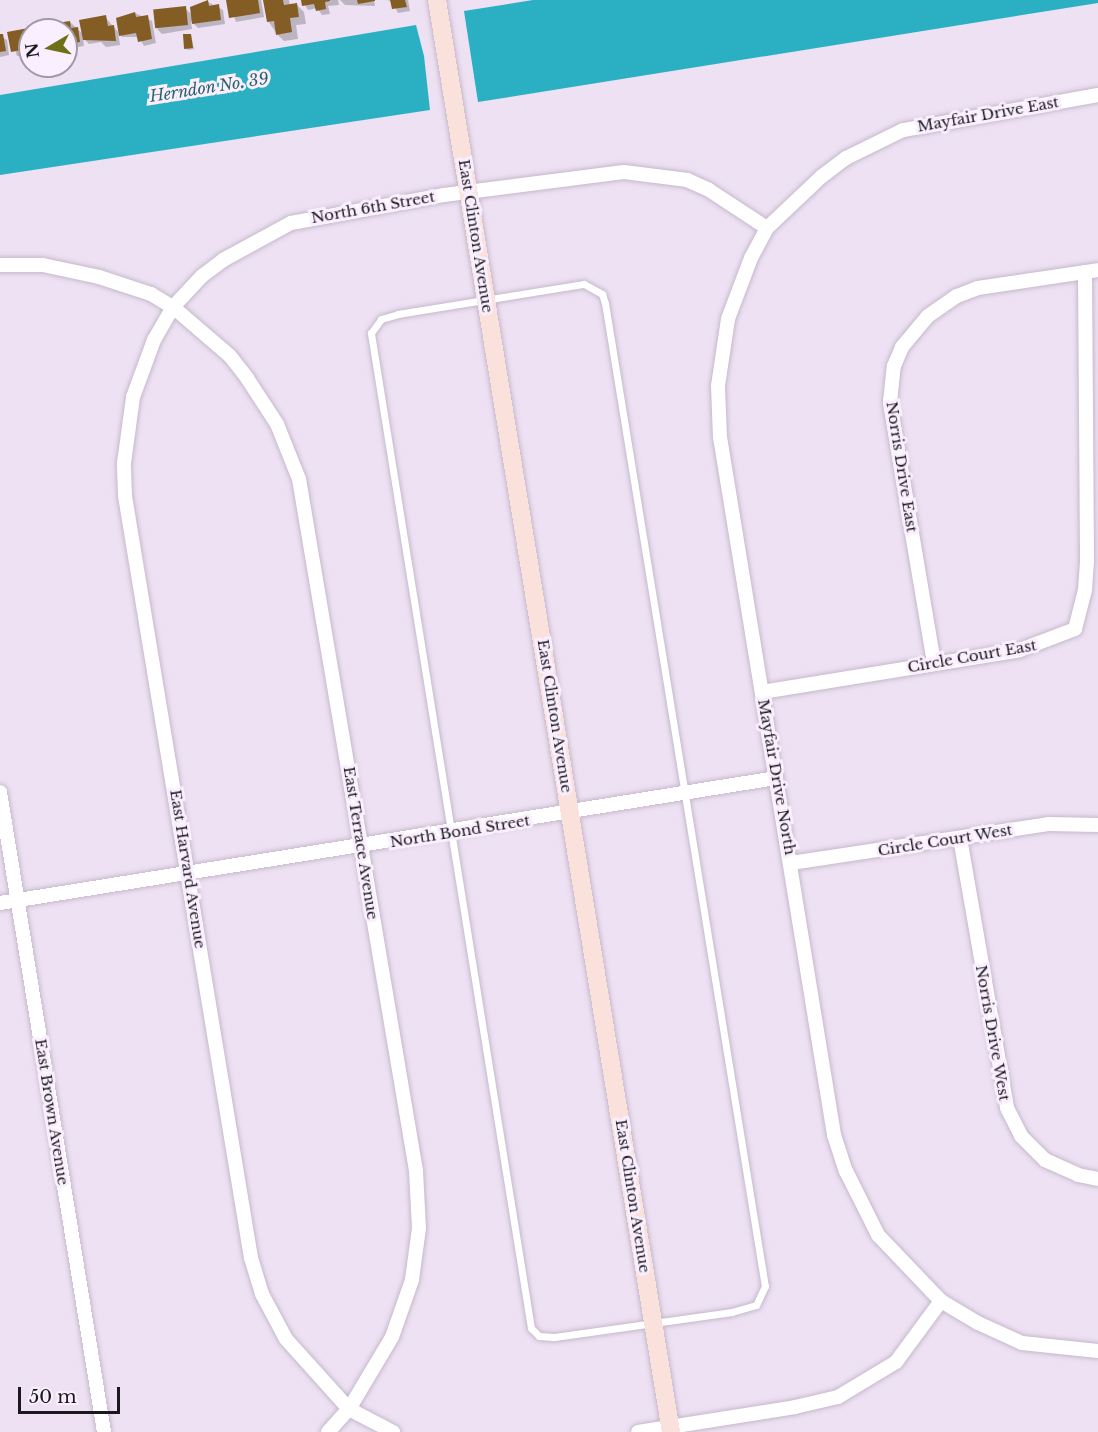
<!DOCTYPE html>
<html>
<head>
<meta charset="utf-8">
<style>
	body { margin:0 }
	#map { position:relative; width:1098px; height:1432px; overflow:hidden; background:#ede1f3; font-family:"Libre Baskerville",serif }
	div>[style] { position:absolute }
	.water>* { inset:0; background:#2bb0c3 }
	.shadow>* { inset:0; background:#0003 }
	.building>* { inset:0; background:#845d24; transform-origin:0 0 }
	.roads { filter:drop-shadow(0 0 2px #c5b9cb) drop-shadow(0 0 2px #c5b9cb) }
	.lane>* { height:7px; margin:-3.5px; padding:0 3.5px; transform-origin:3.5px; border-radius:3.5px; background:#fff }
	.street>* { height:14px; margin:-7px; padding:0 7px; transform-origin:7px; border-radius:7px; background:#fff }
	.secondary>* { height:18px; margin:-9px; padding:0 9px; transform-origin:9px; border-radius:9px; background:#fae1dc }
	span { translate:-50% -50%; white-space:nowrap; text-align:center; line-height:1.15; -webkit-text-stroke:6px #f9effe; paint-order:stroke }
	.street-label { font-size:15px; color:#1c181e }
	.water-label { font-size:16px; color:#2d6169; font-style:italic }
	.north { position:absolute; left:18px; top:18px; width:60px; height:60px; box-sizing:border-box; background:#f9effe; border:2px solid #a199a4; border-radius:50%; rotate:261deg; font-size:16px; font-weight:700; line-height:24px; text-align:center; color:#1c181e }
	.north::after { content:''; display:block; margin:auto; width:21px; height:27px; background:#6d7015; clip-path:polygon(50% 0,100% 100%,50% 72%,0 100%) }
	.scale { position:absolute; left:18px; top:1387px; width:102px; height:27px; box-sizing:border-box; border:3px solid #1c181e; border-top:0; padding-left:8px; font-size:18px; line-height:21px; white-space:nowrap; color:#1c181e; -webkit-text-stroke:4px #f9effe; paint-order:stroke }
</style>
</head>
<body>
<div id="map">
	<div class="water">
		<i style="clip-path:polygon(533px 0,1098px 0,1098px 3px,478px 102px,464px 11px)"></i>
		<i style="clip-path:polygon(416px 25px,424px 56px,430px 110px,0 175px,0 95px)"></i>
	</div>
	<div class="shadow">
		<i style="clip-path:polygon(228px 0,261px 0,264px 17px,236px 22px)"></i>
		<i style="clip-path:polygon(265px 0,289px 0,290px 6px,297px 5px,304px 12px,306px 24px,296px 25px,298px 39px,284px 41px,277px 34px,268px 21px)"></i>
		<i style="clip-path:polygon(302px 0,338px 0,339px 5px,328px 6px,330px 14px,322px 15px,317px 8px,308px 10px)"></i>
		<i style="clip-path:polygon(340px 0,374px 0,375px 6px,345px 5px)"></i>
		<i style="clip-path:polygon(386px 0,408px 0,410px 11px,398px 13px,392px 1px)"></i>
		<i style="clip-path:polygon(208px 2px,223px 10px,225px 24px,198px 28px,191px 21px,192px 29px,162px 34px,157px 29px,185px 8px,192px 15px)"></i>
		<i style="clip-path:polygon(135px 13px,152px 21px,156px 43px,144px 46px,139px 37px,122px 37px,143px 30px,122px 37px,118px 32px,120px 45px,106px 47px,101px 42px,89px 44px,83px 38px,84px 46px,66px 49px,66px 30px,46px 30px,70px 22px,83px 34px,105px 17px,120px 34px)"></i>
		<i style="clip-path:polygon(39px 28px,41px 30px,30px 30px,30px 56px,17px 56px,9px 33px)"></i>
		<i style="clip-path:polygon(191px 35px,194px 49px,188px 50px,186px 48px)"></i>
		<i style="clip-path:polygon(0 36px,7px 40px,9px 55px,0 57px)"></i>
	</div>
	<div class="building">
		<i style="clip-path:polygon(208px 0,209px 6px,219px 4px,221px 20px,192px 24px,190px 7px)"></i>
		<i style="clip-path:polygon(226px 0,258px 0,260px 13px,229px 18px)"></i>
		<i style="clip-path:polygon(263px 0,283px 0,284px 5px,297px 3px,299px 17px,290px 18px,292px 32px,276px 35px,274px 21px,267px 22px)"></i>
		<i style="clip-path:polygon(301px 0,330px 0,330px 1px,325px 2px,326px 9px,316px 11px,314px 4px,302px 6px)"></i>
		<i style="clip-path:polygon(357px 0,375px 0,375px 1px,358px 4px)"></i>
		<i style="clip-path:polygon(390px 0,405px 0,407px 7px,392px 9px)"></i>
		<i style="left:186px;top:6px;width:19px;height:33px;rotate:84deg"></i>
		<i style="clip-path:polygon(135px 12px,136px 17px,148px 15px,152px 39px,138px 42px,136px 33px,119px 36px,116px 18px)"></i>
		<i style="clip-path:polygon(106px 15px,108px 26px,114px 25px,116px 41px,83px 40px,79px 20px)"></i>
		<i style="clip-path:polygon(70px 21px,71px 28px,78px 27px,80px 42px,66px 44px,66px 30px,45px 30px,44px 25px)"></i>
		<i style="clip-path:polygon(39px 26px,40px 30px,30px 30px,30px 55px,27px 49px,11px 52px,7px 32px)"></i>
		<i style="clip-path:polygon(0 34px,3px 34px,6px 51px,0 52px)"></i>
		<i style="clip-path:polygon(183px 34px,191px 34px,193px 48px,184px 49px)"></i>
	</div>
	<div class="roads">
		<div class="lane">
			<i style="left:584px;top:284px;width:21px;rotate:29deg"></i>
			<i style="left:602px;top:294px;width:9px;rotate:72deg"></i>
			<i style="left:605px;top:303px;width:996px;rotate:80.76deg"></i>
			<i style="left:765px;top:1286px;width:21px;rotate:115deg"></i>
			<i style="left:756px;top:1305px;width:25px;rotate:164deg"></i>
			<i style="left:732px;top:1312px;width:181px;rotate:172deg"></i>
			<i style="left:553px;top:1337px;width:14px;rotate:-176deg"></i>
			<i style="left:539px;top:1336px;width:11px;rotate:-135deg"></i>
			<i style="left:531px;top:1328px;width:1008px;rotate:-99.14deg"></i>
			<i style="left:371px;top:333px;width:17px;rotate:-54deg"></i>
			<i style="left:381px;top:319px;width:18px;rotate:-16deg"></i>
			<i style="left:398px;top:314px;width:188px;rotate:-9.2deg"></i>
		</div>
		<div class="street">
			<i style="left:1098px;top:95px;width:198px;rotate:169.8deg"></i>
			<i style="left:903px;top:130px;width:64px;rotate:153.8deg"></i>
			<i style="left:846px;top:158px;width:30px;rotate:143deg"></i>
			<i style="left:822px;top:176px;width:76px;rotate:136.6deg"></i>
			<i style="left:767px;top:228px;width:34px;rotate:118deg"></i>
			<i style="left:751px;top:258px;width:65px;rotate:110.7deg"></i>
			<i style="left:728px;top:319px;width:68px;rotate:98.5deg"></i>
			<i style="left:718px;top:386px;width:51px;rotate:87.8deg"></i>
			<i style="left:720px;top:437px;width:707px;rotate:80.72deg"></i>
			<i style="left:834px;top:1135px;width:38px;rotate:72deg"></i>
			<i style="left:846px;top:1171px;width:72px;rotate:63.4deg"></i>
			<i style="left:878px;top:1235px;width:91px;rotate:46.3deg"></i>
			<i style="left:941px;top:1301px;width:43px;rotate:30.7deg"></i>
			<i style="left:978px;top:1323px;width:48px;rotate:24.4deg"></i>
			<i style="left:1022px;top:1343px;width:76px;rotate:6deg"></i>
			<i style="left:0;top:265px;width:43px"></i>
			<i style="left:43px;top:265px;width:57px;rotate:12.1deg"></i>
			<i style="left:99px;top:277px;width:55px;rotate:18.1deg"></i>
			<i style="left:151px;top:294px;width:26px;rotate:31deg"></i>
			<i style="left:173px;top:307px;width:42px;rotate:-46.9deg"></i>
			<i style="left:202px;top:276px;width:26px;rotate:-37deg"></i>
			<i style="left:223px;top:260px;width:77px;rotate:-28.6deg"></i>
			<i style="left:291px;top:223px;width:156px;rotate:-10.4deg"></i>
			<i style="left:444px;top:195px;width:181px;rotate:-7.3deg"></i>
			<i style="left:624px;top:172px;width:64px;rotate:7.2deg"></i>
			<i style="left:687px;top:180px;width:24px;rotate:24deg"></i>
			<i style="left:709px;top:190px;width:69px;rotate:33.2deg"></i>
			<i style="left:173px;top:307px;width:75px;rotate:40.7deg"></i>
			<i style="left:230px;top:356px;width:28px;rotate:52deg"></i>
			<i style="left:247px;top:378px;width:55px;rotate:56.9deg"></i>
			<i style="left:277px;top:424px;width:59px;rotate:68.2deg"></i>
			<i style="left:299px;top:479px;width:702px;rotate:80.4deg"></i>
			<i style="left:416px;top:1171px;width:57px;rotate:87deg"></i>
			<i style="left:419px;top:1228px;width:52px;rotate:97.7deg"></i>
			<i style="left:412px;top:1280px;width:60px;rotate:109.3deg"></i>
			<i style="left:392px;top:1337px;width:84px;rotate:120.8deg"></i>
			<i style="left:349px;top:1409px;width:94px;rotate:-132deg"></i>
			<i style="left:286px;top:1339px;width:51px;rotate:-118.1deg"></i>
			<i style="left:262px;top:1294px;width:38px;rotate:-107deg"></i>
			<i style="left:251px;top:1258px;width:772px;rotate:-99.39deg"></i>
			<i style="left:125px;top:496px;width:33px;rotate:-92deg"></i>
			<i style="left:124px;top:463px;width:67px;rotate:-82.2deg"></i>
			<i style="left:133px;top:397px;width:61px;rotate:-69.8deg"></i>
			<i style="left:154px;top:340px;width:38px;rotate:-60deg"></i>
			<i style="left:934px;top:663px;width:265px;rotate:-99.6deg"></i>
			<i style="left:890px;top:402px;width:36px;rotate:-84deg"></i>
			<i style="left:894px;top:366px;width:21px;rotate:-67deg"></i>
			<i style="left:902px;top:347px;width:40px;rotate:-50deg"></i>
			<i style="left:928px;top:316px;width:35px;rotate:-35deg"></i>
			<i style="left:957px;top:296px;width:22px;rotate:-21deg"></i>
			<i style="left:978px;top:288px;width:121px;rotate:-8.5deg"></i>
			<i style="left:762px;top:692px;width:261px;rotate:-9.2deg"></i>
			<i style="left:1020px;top:650px;width:59px;rotate:-20.9deg"></i>
			<i style="left:1075px;top:629px;width:40px;rotate:-75.6deg"></i>
			<i style="left:1085px;top:590px;width:31px;rotate:-86deg"></i>
			<i style="left:1087px;top:559px;width:287px;rotate:-90.4deg"></i>
			<i style="left:0;top:792px;width:648px;rotate:80.77deg"></i>
			<i style="left:960px;top:838px;width:274px;rotate:80.1deg"></i>
			<i style="left:1007px;top:1108px;width:31px;rotate:63deg"></i>
			<i style="left:1021px;top:1136px;width:34px;rotate:45deg"></i>
			<i style="left:1045px;top:1160px;width:36px;rotate:24deg"></i>
			<i style="left:1078px;top:1175px;width:20px;rotate:11deg"></i>
			<i style="left:791px;top:863px;width:260px;rotate:-8.6deg"></i>
			<i style="left:1048px;top:824px;width:50px;rotate:1.1deg"></i>
			<i style="left:0;top:903px;width:786px;rotate:-9.15deg"></i>
			<i style="left:328px;top:1432px;width:31px;rotate:-48deg"></i>
			<i style="left:349px;top:1409px;width:50px;rotate:27.6deg"></i>
			<i style="left:638px;top:1432px;width:159px;rotate:-9deg"></i>
			<i style="left:795px;top:1407px;width:44px;rotate:-13.1deg"></i>
			<i style="left:838px;top:1397px;width:68px;rotate:-31.1deg"></i>
			<i style="left:896px;top:1362px;width:76px;rotate:-53.6deg"></i>
		</div>
		<div class="secondary">
			<i style="left:437px;top:0;width:1451px;rotate:80.72deg"></i>
		</div>
	</div>
	<div class="street-label">
		<span style="left:988px;top:114px;rotate:-10deg">Mayfair Drive East</span>
		<span style="left:373px;top:207px;rotate:-10deg">North 6th Street</span>
		<span style="left:476px;top:236px;rotate:81deg">East Clinton Avenue</span>
		<span style="left:902px;top:467px;rotate:81deg">Norris Drive East</span>
		<span style="left:972px;top:656px;rotate:-10deg">Circle Court East</span>
		<span style="left:555px;top:716px;rotate:81deg">East Clinton Avenue</span>
		<span style="left:777px;top:777px;rotate:80deg">Mayfair Drive North</span>
		<span style="left:460px;top:831px;rotate:-9deg">North Bond Street</span>
		<span style="left:945px;top:840px;rotate:-9deg">Circle Court West</span>
		<span style="left:361px;top:843px;rotate:81deg">East Terrace Avenue</span>
		<span style="left:188px;top:869px;rotate:81deg">East Harvard Avenue</span>
		<span style="left:993px;top:1033px;rotate:80deg">Norris Drive West</span>
		<span style="left:52px;top:1112px;rotate:81deg">East Brown Avenue</span>
		<span style="left:633px;top:1196px;rotate:81deg">East Clinton Avenue</span>
	</div>
	<div class="water-label">
		<span style="left:209px;top:87px;rotate:-9deg">Herndon No. 39</span>
	</div>
	<div class="north">N</div>
	<div class="scale">50 m</div>
</div>
</body>
</html>
